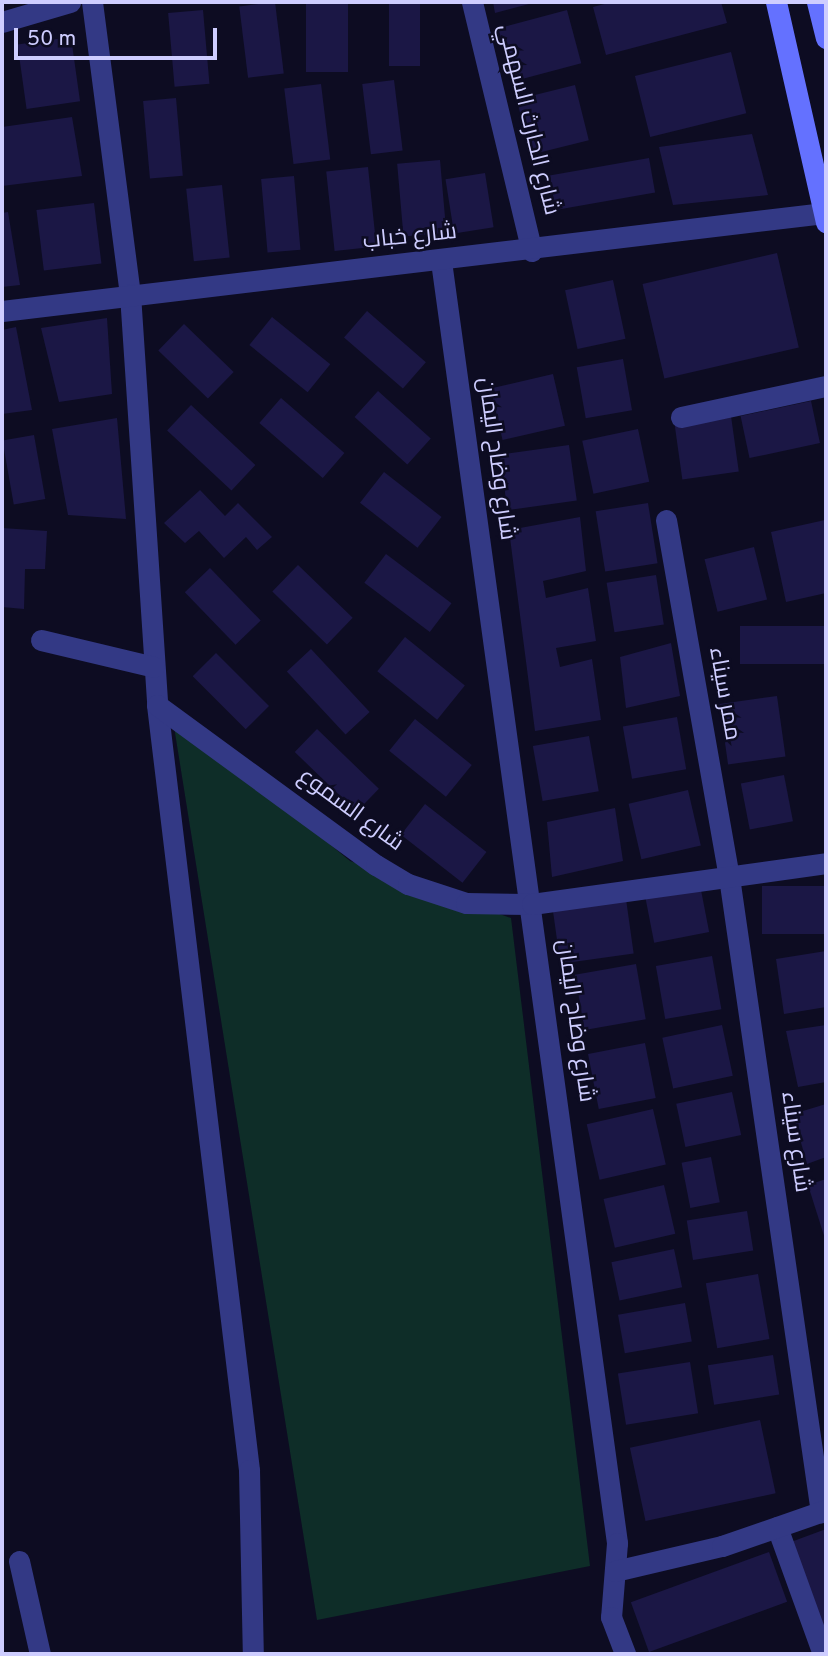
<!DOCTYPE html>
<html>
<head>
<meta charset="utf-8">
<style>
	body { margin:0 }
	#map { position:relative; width:828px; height:1656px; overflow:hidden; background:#0d0c22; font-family:Overpass,Cairo,sans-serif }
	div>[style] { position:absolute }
	.green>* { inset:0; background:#0e2d28 }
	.building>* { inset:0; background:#1b1745; transform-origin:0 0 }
	.street>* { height:21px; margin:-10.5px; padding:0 10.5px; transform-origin:10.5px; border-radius:10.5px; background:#333985 }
	.secondary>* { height:21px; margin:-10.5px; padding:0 10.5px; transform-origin:10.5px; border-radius:10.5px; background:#6471ff }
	span { translate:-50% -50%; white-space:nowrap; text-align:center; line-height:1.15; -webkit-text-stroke:5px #0d0c22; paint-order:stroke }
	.street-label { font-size:23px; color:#cecdff }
	.frame { position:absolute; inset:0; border:4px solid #cecdff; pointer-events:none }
	.scale { position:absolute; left:14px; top:28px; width:203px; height:32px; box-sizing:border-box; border:4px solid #cecdff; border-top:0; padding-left:9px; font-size:21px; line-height:24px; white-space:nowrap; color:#cecdff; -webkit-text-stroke:5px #0d0c22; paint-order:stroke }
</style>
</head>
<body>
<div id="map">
	<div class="green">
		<i style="clip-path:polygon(172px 714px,350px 861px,511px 918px,590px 1566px,317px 1620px)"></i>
	</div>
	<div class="building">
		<i style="left:275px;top:2px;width:72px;height:36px;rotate:83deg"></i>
		<i style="left:306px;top:2px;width:42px;height:70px"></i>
		<i style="left:389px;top:2px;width:31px;height:64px"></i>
		<i style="clip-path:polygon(493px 2px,533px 2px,533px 3px,495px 13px)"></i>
		<i style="clip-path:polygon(612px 2px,721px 2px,727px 23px,606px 55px,593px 7px)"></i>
		<i style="left:203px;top:10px;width:74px;height:35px;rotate:85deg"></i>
		<i style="left:567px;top:10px;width:55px;height:71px;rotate:75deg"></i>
		<i style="left:71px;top:37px;width:65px;height:54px;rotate:82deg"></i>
		<i style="left:731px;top:52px;width:63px;height:99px;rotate:76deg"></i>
		<i style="left:394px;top:80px;width:71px;height:32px;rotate:83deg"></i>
		<i style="left:321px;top:84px;width:76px;height:37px;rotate:83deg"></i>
		<i style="left:575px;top:85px;width:57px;height:60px;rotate:76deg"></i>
		<i style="left:176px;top:98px;width:78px;height:33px;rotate:85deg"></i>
		<i style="clip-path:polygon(72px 117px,82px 176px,2px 186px,2px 127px)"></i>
		<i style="clip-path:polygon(752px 134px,768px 195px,673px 205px,659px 147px)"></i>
		<i style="left:649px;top:158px;width:35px;height:101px;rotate:80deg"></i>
		<i style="left:440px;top:160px;width:73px;height:43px;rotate:85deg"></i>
		<i style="left:368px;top:167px;width:80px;height:42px;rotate:84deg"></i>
		<i style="left:485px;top:173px;width:55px;height:40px;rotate:81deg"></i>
		<i style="left:294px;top:176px;width:74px;height:33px;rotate:85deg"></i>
		<i style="left:222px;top:185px;width:73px;height:36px;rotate:84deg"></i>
		<i style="left:94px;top:203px;width:61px;height:58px;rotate:83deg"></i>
		<i style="clip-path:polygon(8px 212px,20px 285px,2px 287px,2px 213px)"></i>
		<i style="left:777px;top:253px;width:97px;height:138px;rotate:77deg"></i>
		<i style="left:613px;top:280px;width:60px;height:49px;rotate:78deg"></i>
		<i style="left:367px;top:311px;width:78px;height:35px;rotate:41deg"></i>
		<i style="left:272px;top:317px;width:75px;height:36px;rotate:39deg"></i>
		<i style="clip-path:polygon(107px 318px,112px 394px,59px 402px,41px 328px)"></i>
		<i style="left:184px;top:324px;width:69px;height:37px;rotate:44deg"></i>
		<i style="clip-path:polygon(16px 327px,32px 410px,2px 414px,2px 330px)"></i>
		<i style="left:623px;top:359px;width:52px;height:47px;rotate:80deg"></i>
		<i style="left:553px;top:374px;width:53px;height:64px;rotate:77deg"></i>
		<i style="left:378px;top:391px;width:71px;height:35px;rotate:42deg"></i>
		<i style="left:281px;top:398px;width:84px;height:33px;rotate:41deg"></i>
		<i style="left:811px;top:401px;width:43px;height:72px;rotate:78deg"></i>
		<i style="left:191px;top:405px;width:88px;height:35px;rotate:43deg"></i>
		<i style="left:731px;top:416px;width:56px;height:57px;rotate:82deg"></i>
		<i style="clip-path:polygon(117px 418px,126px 519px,68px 515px,52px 429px)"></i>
		<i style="left:638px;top:429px;width:54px;height:57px;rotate:78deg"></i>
		<i style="left:34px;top:435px;width:65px;height:32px;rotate:80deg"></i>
		<i style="left:569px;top:445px;width:56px;height:70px;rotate:82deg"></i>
		<i style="left:384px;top:472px;width:73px;height:39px;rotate:38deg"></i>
		<i style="clip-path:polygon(200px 490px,225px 516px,238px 503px,272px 537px,257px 550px,246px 537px,224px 558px,199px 531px,185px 543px,164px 523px)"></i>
		<i style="left:648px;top:503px;width:61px;height:53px;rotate:81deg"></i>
		<i style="clip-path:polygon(580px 517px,586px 571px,543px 581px,546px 598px,588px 588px,596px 641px,556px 648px,560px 667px,592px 659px,601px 720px,535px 731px,509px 530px)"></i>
		<i style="clip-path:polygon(825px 520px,826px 593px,786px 602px,771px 532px)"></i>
		<i style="clip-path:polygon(2px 528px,47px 531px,45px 569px,25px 569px,24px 609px,2px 607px)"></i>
		<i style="left:754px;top:547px;width:54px;height:51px;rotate:76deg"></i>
		<i style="left:386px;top:554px;width:82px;height:36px;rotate:37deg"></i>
		<i style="left:298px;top:565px;width:76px;height:37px;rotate:44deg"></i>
		<i style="left:210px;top:568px;width:73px;height:35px;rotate:46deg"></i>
		<i style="left:656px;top:575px;width:50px;height:50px;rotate:81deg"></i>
		<i style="left:826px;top:626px;width:38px;height:86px;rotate:90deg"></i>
		<i style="left:405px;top:637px;width:77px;height:44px;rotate:39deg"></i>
		<i style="clip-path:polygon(671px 643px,680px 696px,626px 708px,620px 657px)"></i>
		<i style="left:311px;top:649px;width:86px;height:33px;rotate:47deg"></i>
		<i style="left:216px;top:653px;width:75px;height:33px;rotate:45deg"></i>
		<i style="left:777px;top:696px;width:61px;height:58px;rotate:82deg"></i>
		<i style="left:677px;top:717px;width:53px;height:55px;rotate:80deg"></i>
		<i style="left:415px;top:719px;width:73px;height:41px;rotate:39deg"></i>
		<i style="left:317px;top:729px;width:86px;height:32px;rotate:44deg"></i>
		<i style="left:589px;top:736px;width:56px;height:57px;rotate:80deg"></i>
		<i style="left:784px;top:775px;width:47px;height:44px;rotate:79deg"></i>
		<i style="left:688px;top:790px;width:57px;height:61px;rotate:77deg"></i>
		<i style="left:425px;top:804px;width:78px;height:39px;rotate:38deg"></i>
		<i style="clip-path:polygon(615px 808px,623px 861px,552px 877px,547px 822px)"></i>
		<i style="left:700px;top:885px;width:48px;height:56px;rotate:79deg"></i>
		<i style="left:826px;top:886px;width:48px;height:64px;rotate:90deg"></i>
		<i style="left:626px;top:899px;width:55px;height:74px;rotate:82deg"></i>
		<i style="clip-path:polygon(826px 951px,826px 1007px,784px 1014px,776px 959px)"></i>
		<i style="left:712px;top:956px;width:54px;height:57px;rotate:80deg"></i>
		<i style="left:636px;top:964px;width:56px;height:62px;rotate:80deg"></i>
		<i style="left:722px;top:1025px;width:52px;height:61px;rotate:78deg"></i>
		<i style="clip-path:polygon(826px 1025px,826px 1082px,798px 1087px,786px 1031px)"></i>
		<i style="left:645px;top:1043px;width:56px;height:58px;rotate:79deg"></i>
		<i style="left:732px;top:1092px;width:44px;height:57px;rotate:78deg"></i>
		<i style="clip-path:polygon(826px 1104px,826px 1157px,807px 1164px,793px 1114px)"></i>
		<i style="left:653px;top:1109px;width:57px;height:68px;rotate:77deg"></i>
		<i style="left:711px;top:1157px;width:46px;height:30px;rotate:79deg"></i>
		<i style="clip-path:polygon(826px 1179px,826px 1242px,808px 1185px)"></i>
		<i style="left:664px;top:1185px;width:50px;height:62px;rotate:77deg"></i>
		<i style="left:747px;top:1211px;width:40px;height:61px;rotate:81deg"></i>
		<i style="left:674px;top:1249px;width:39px;height:64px;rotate:78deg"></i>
		<i style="left:758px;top:1274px;width:66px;height:53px;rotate:80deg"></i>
		<i style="left:685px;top:1303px;width:39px;height:68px;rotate:80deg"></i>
		<i style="left:773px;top:1355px;width:40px;height:66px;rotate:81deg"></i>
		<i style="left:690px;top:1362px;width:52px;height:73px;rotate:81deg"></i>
		<i style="left:760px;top:1420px;width:75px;height:133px;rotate:78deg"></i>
		<i style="clip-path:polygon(826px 1529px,826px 1637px,791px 1542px)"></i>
		<i style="left:769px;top:1552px;width:53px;height:147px;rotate:70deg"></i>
	</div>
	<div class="street">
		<i style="left:92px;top:2px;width:294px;rotate:82.6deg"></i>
		<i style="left:130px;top:294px;width:412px;rotate:86.2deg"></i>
		<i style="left:157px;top:705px;width:771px;rotate:83.14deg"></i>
		<i style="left:249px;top:1470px;width:184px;rotate:88.8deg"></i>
		<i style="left:472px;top:2px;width:256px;rotate:76.5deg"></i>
		<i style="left:2px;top:22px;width:71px;rotate:-16.4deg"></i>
		<i style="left:441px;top:261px;width:1294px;rotate:82.18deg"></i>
		<i style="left:617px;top:1543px;width:74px;rotate:94.6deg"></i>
		<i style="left:611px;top:1617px;width:40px;rotate:69deg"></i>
		<i style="left:2px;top:311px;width:828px;rotate:-6.8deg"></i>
		<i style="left:681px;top:417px;width:148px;rotate:-12.1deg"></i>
		<i style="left:666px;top:520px;width:363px;rotate:80deg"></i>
		<i style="left:729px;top:877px;width:642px;rotate:81.76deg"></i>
		<i style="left:41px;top:640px;width:116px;rotate:13.4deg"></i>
		<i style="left:157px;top:705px;width:271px;rotate:36.2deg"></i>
		<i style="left:376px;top:865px;width:37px;rotate:31deg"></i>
		<i style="left:408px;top:884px;width:61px;rotate:18.1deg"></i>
		<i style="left:466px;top:903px;width:66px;rotate:0.9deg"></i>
		<i style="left:532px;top:904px;width:297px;rotate:-7.9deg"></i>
		<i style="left:777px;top:1527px;width:135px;rotate:70.1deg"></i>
		<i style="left:19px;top:1561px;width:95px;rotate:77.3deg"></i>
		<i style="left:615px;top:1571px;width:110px;rotate:-13.2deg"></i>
		<i style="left:722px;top:1546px;width:110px;rotate:-19.1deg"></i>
	</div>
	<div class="secondary">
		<i style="left:776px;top:2px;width:226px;rotate:77.2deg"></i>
		<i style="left:817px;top:2px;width:37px;rotate:76deg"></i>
	</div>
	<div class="street-label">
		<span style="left:527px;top:120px;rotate:76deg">شارع الحارث السهمي</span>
		<span style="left:410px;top:238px;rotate:-6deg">شارع خباب</span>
		<span style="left:495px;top:459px;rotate:82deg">شارع وضاح اليمان</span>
		<span style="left:723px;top:694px;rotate:80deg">ممر سيناء</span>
		<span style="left:350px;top:811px;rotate:36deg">شارع السموع</span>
		<span style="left:574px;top:1021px;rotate:82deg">شارع وضاح اليمان</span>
		<span style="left:794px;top:1142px;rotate:82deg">شارع سيناء</span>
	</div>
	<div class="frame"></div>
	<div class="scale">50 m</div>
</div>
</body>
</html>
